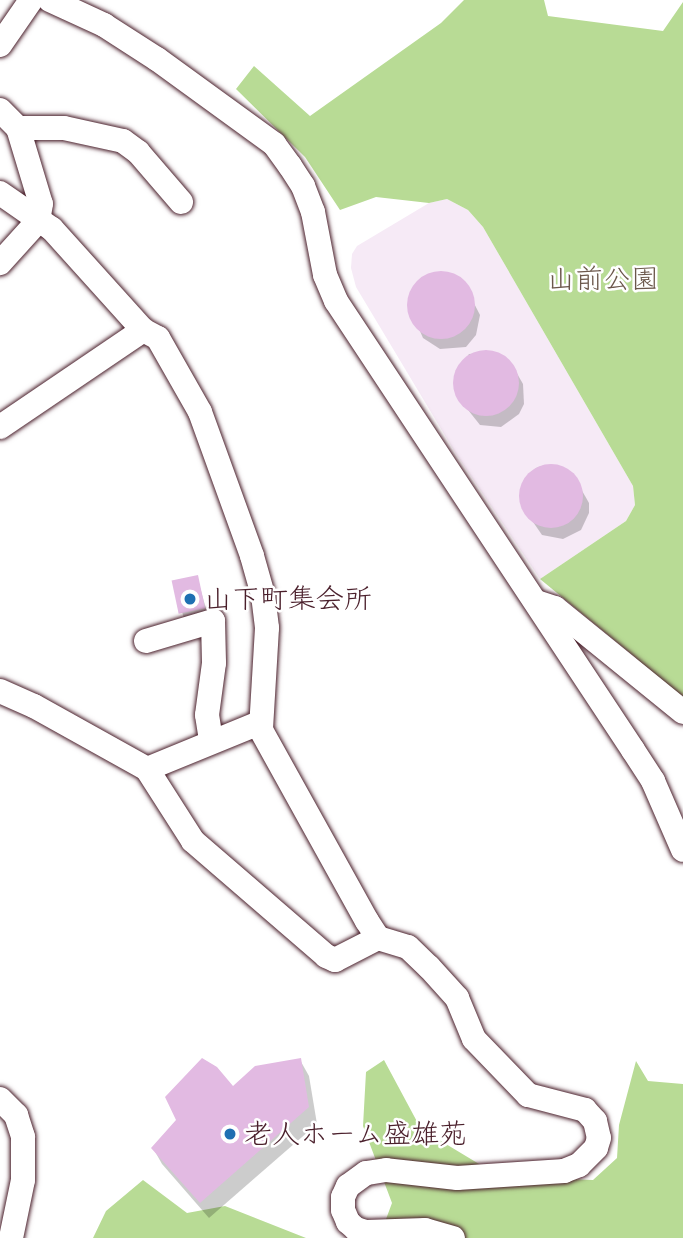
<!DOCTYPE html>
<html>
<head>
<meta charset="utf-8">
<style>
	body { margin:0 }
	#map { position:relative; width:683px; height:1238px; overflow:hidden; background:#fff; font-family:Caveat,"Klee One",sans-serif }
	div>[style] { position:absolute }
	.built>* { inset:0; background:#f6eaf6 }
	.green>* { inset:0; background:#b8db95 }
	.shadow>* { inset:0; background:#0003; transform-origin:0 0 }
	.building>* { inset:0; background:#e2bae2; transform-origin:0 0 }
	.round { border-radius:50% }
	.roads { filter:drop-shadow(0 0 2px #4a1f2b) drop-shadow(0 0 2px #4a1f2b) }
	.minor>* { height:24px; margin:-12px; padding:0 12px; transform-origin:12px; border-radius:12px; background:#fff }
	.dots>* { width:19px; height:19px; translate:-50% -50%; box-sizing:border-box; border:4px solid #fff; border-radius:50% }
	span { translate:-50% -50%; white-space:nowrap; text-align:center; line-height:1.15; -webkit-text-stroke:5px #fff; paint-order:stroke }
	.park-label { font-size:28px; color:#6b574b }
	.poi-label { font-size:28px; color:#4a1f2b }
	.left { translate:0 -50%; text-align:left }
</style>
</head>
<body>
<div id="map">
	<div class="built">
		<i style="clip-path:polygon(447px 199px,468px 210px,483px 227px,633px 486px,635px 505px,626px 521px,540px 579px,456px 454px,356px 287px,351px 268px,352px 254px,357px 246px,429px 203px)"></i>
	</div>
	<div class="green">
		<i style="clip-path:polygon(464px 0,544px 0,548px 16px,663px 31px,683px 2px,683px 719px,636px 658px,540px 579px,626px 521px,635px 505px,633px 486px,483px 227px,468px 210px,447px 199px,429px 203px,376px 197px,340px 210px,305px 157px,236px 89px,254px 66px,310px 116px,441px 23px)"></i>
		<i style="clip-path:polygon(384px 1060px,421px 1129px,499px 1176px,593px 1180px,617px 1158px,619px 1125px,636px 1061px,648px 1081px,683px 1084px,683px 1238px,379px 1238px,392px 1203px,363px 1126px,366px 1072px)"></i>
		<i style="clip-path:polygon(143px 1180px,187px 1213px,225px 1206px,306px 1238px,93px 1238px,106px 1211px)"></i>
	</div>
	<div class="shadow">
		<i style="clip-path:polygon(444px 273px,463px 282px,480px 315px,476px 335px,466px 347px,440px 349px,423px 338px,409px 306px,410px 296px,423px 279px)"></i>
		<i style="clip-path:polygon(494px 352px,511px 363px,523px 384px,524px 404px,519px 414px,501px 427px,480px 425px,457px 396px,455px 375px,469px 354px)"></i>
		<i style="clip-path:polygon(545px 465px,564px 468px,572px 473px,589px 503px,589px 513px,581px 530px,563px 539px,542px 535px,522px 506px,522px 485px,536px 468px)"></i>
		<i style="left:197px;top:577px;width:40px;height:24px;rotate:74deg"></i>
		<i style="clip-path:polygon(300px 1060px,309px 1076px,317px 1124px,209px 1218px,162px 1164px,153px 1148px,233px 1088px)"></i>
	</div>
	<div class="building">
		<i class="round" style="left:407px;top:271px;width:68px;height:68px"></i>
		<i class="round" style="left:453px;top:350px;width:66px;height:66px"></i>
		<i class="round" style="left:519px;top:464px;width:64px;height:64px"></i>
		<i style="left:198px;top:575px;width:34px;height:27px;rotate:78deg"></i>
		<i style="clip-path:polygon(202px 1058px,217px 1067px,233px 1086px,255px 1066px,301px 1058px,309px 1107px,200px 1203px,151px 1148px,176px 1120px,165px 1097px)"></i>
	</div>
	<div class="roads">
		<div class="minor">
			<i style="left:50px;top:0;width:60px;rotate:24.8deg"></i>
			<i style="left:104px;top:25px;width:63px;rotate:32.7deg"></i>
			<i style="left:157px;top:59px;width:145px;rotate:36deg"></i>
			<i style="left:274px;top:144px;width:27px;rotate:54deg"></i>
			<i style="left:290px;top:166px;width:24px;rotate:57deg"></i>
			<i style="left:303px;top:186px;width:28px;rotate:69deg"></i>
			<i style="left:313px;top:212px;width:64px;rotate:79.2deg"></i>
			<i style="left:325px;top:275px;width:28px;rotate:67deg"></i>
			<i style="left:336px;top:301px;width:538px;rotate:56.52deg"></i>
			<i style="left:633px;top:750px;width:37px;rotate:57deg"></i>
			<i style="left:653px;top:781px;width:75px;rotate:66.5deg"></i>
			<i style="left:0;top:45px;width:55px;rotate:-55.4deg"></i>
			<i style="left:0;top:110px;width:25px;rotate:45deg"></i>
			<i style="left:18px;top:128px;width:79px;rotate:73.2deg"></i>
			<i style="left:41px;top:204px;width:17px;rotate:100deg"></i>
			<i style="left:38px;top:221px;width:57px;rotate:132.1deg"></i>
			<i style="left:18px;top:128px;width:46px"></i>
			<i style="left:64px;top:128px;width:60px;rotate:12.4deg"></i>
			<i style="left:123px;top:141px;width:19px;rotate:36deg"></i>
			<i style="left:138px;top:152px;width:66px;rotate:49.3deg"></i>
			<i style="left:0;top:193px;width:63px;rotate:34.7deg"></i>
			<i style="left:52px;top:229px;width:136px;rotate:48deg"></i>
			<i style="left:143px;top:330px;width:17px;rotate:28deg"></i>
			<i style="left:158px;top:338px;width:85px;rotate:60.4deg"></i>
			<i style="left:200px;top:412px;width:153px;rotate:70.1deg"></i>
			<i style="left:252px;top:556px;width:41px;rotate:74.2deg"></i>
			<i style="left:263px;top:595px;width:33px;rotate:83deg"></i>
			<i style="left:267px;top:628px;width:102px;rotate:93.4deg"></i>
			<i style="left:261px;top:730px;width:218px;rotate:61deg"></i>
			<i style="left:367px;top:921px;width:20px;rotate:57deg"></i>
			<i style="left:378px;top:938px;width:31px;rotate:17deg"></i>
			<i style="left:408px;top:947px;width:29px;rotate:44deg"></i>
			<i style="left:429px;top:967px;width:42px;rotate:47.9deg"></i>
			<i style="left:457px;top:998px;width:44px;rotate:67.5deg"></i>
			<i style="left:474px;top:1039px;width:78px;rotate:46deg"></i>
			<i style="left:528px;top:1095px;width:59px;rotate:14.7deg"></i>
			<i style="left:585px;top:1110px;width:15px;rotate:48deg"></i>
			<i style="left:595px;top:1121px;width:17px;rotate:77deg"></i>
			<i style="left:599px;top:1138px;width:10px;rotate:107deg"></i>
			<i style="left:596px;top:1148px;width:24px;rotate:135deg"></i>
			<i style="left:579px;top:1165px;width:16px;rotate:158deg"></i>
			<i style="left:564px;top:1171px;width:107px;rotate:176.3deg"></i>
			<i style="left:457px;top:1178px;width:71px;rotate:-173.6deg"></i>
			<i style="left:386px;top:1170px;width:20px;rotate:171deg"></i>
			<i style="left:366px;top:1173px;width:22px;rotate:144deg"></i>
			<i style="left:348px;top:1186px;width:12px;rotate:114deg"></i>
			<i style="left:343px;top:1197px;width:13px;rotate:90deg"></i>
			<i style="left:343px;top:1210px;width:13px;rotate:67deg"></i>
			<i style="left:348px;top:1222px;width:11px;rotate:41deg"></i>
			<i style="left:356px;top:1229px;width:10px;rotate:17deg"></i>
			<i style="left:366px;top:1232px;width:59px;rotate:-1.9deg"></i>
			<i style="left:425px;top:1230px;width:29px;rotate:16deg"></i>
			<i style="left:0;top:427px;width:173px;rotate:-34.1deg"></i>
			<i style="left:536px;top:602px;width:20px;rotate:18deg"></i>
			<i style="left:555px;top:608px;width:165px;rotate:39.1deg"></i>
			<i style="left:146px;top:641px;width:70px;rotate:-16.6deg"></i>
			<i style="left:213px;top:621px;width:42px;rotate:88.6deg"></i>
			<i style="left:214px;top:663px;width:52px;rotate:97.7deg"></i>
			<i style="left:207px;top:715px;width:26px;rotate:81deg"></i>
			<i style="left:0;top:691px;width:37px;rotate:24deg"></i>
			<i style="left:34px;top:706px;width:129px;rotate:29.1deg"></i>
			<i style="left:147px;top:769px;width:85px;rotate:57.4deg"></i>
			<i style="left:193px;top:841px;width:176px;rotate:40.8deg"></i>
			<i style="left:326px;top:956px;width:10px;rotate:24deg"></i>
			<i style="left:335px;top:960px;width:48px;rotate:-27.1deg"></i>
			<i style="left:147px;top:769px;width:121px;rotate:-22.3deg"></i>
			<i style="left:0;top:1099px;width:23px;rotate:45deg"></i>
			<i style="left:16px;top:1115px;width:23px;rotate:72deg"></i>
			<i style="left:23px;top:1137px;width:43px;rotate:90deg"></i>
			<i style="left:23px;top:1180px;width:59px;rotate:101.7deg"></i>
		</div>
	</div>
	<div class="dots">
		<i style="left:190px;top:599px;background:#1f6fb2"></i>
		<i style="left:230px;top:1134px;background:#1f6fb2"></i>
	</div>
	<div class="park-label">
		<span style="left:603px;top:279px">山前公園</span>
	</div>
	<div class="poi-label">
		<span class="left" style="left:204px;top:599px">山下町集会所</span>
		<span class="left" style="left:244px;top:1134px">老人ホーム盛雄苑</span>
	</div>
</div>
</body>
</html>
